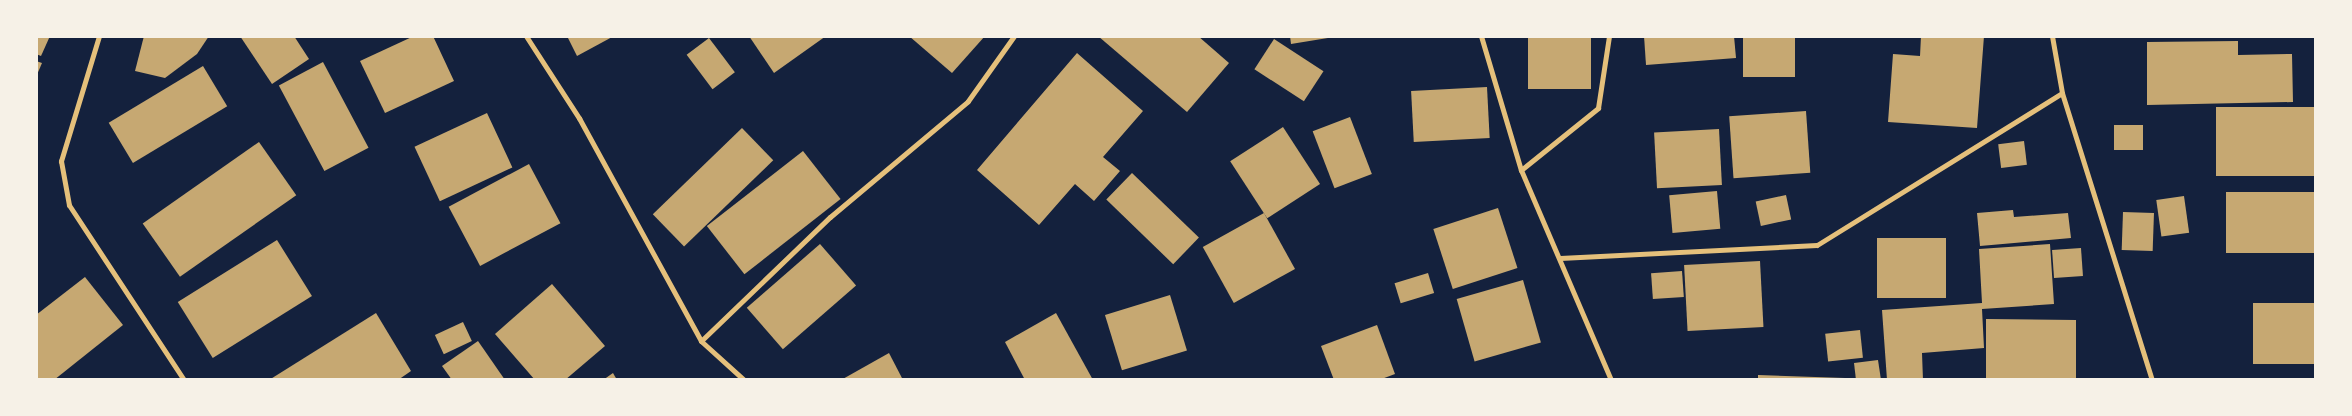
<!DOCTYPE html>
<html>
<head>
<meta charset="utf-8">
<style>
	body { margin:0 }
	#map { position:relative; width:2352px; height:416px; overflow:hidden; background:#14213d; font-family:Cabin,sans-serif }
	div>[style] { position:absolute }
	.building>* { inset:0; background:#c6a872; transform-origin:0 0 }
	.minor>* { height:5px; margin:-2.5px; padding:0 2.5px; transform-origin:2.5px; border-radius:2.5px; background:#e5c07b }
	span { translate:-50% -50%; white-space:nowrap; text-align:center; line-height:1.15; -webkit-text-stroke:4px #f6f1e7; paint-order:stroke }
	.frame { position:absolute; inset:0; border:38px solid #f6f1e7; pointer-events:none }
</style>
</head>
<body>
<div id="map">
	<div class="building">
		<i style="clip-path:polygon(36px 36px,50px 36px,41px 56px,36px 54px)"></i>
		<i style="clip-path:polygon(144px 36px,209px 36px,197px 54px,165px 78px,135px 71px)"></i>
		<i style="clip-path:polygon(240px 36px,294px 36px,309px 59px,272px 84px)"></i>
		<i style="clip-path:polygon(414px 36px,433px 36px,454px 81px,385px 113px,360px 61px)"></i>
		<i style="clip-path:polygon(567px 36px,614px 36px,577px 56px)"></i>
		<i style="clip-path:polygon(749px 36px,826px 36px,774px 73px)"></i>
		<i style="clip-path:polygon(909px 36px,985px 36px,952px 73px)"></i>
		<i style="clip-path:polygon(1098px 36px,1198px 36px,1229px 63px,1187px 112px)"></i>
		<i style="clip-path:polygon(1290px 36px,1334px 36px,1334px 37px,1291px 44px)"></i>
		<i style="left:1528px;top:36px;width:63px;height:53px"></i>
		<i style="clip-path:polygon(1644px 36px,1734px 36px,1736px 58px,1646px 65px)"></i>
		<i style="left:1743px;top:36px;width:52px;height:41px"></i>
		<i style="clip-path:polygon(1921px 36px,1984px 36px,1977px 128px,1888px 122px,1893px 54px,1920px 56px)"></i>
		<i style="left:709px;top:38px;width:43px;height:28px;rotate:53deg"></i>
		<i style="left:1274px;top:39px;width:59px;height:36px;rotate:33deg"></i>
		<i style="clip-path:polygon(2238px 41px,2238px 55px,2292px 54px,2293px 102px,2147px 105px,2147px 42px)"></i>
		<i style="clip-path:polygon(1077px 53px,1143px 111px,1103px 157px,1120px 171px,1094px 201px,1075px 184px,1039px 225px,977px 170px)"></i>
		<i style="clip-path:polygon(36px 61px,42px 63px,36px 77px)"></i>
		<i style="left:323px;top:62px;width:97px;height:50px;rotate:62deg"></i>
		<i style="left:203px;top:66px;width:47px;height:110px;rotate:59deg"></i>
		<i style="left:1487px;top:87px;width:51px;height:76px;rotate:87deg"></i>
		<i style="left:2316px;top:107px;width:69px;height:100px;rotate:90deg"></i>
		<i style="left:1806px;top:111px;width:62px;height:77px;rotate:86deg"></i>
		<i style="left:487px;top:113px;width:60px;height:80px;rotate:65deg"></i>
		<i style="left:1350px;top:117px;width:61px;height:40px;rotate:69deg"></i>
		<i style="left:2143px;top:125px;width:25px;height:29px;rotate:90deg"></i>
		<i style="left:1283px;top:127px;width:68px;height:63px;rotate:57deg"></i>
		<i style="left:742px;top:128px;width:45px;height:124px;rotate:46deg"></i>
		<i style="left:1719px;top:129px;width:56px;height:65px;rotate:87deg"></i>
		<i style="left:2024px;top:141px;width:24px;height:26px;rotate:83deg"></i>
		<i style="left:259px;top:142px;width:65px;height:142px;rotate:55deg"></i>
		<i style="left:803px;top:151px;width:61px;height:122px;rotate:52deg"></i>
		<i style="left:529px;top:164px;width:67px;height:91px;rotate:62deg"></i>
		<i style="left:1132px;top:173px;width:93px;height:37px;rotate:44deg"></i>
		<i style="left:1717px;top:191px;width:38px;height:48px;rotate:85deg"></i>
		<i style="left:2316px;top:192px;width:61px;height:90px;rotate:90deg"></i>
		<i style="left:1786px;top:195px;width:25px;height:31px;rotate:78deg"></i>
		<i style="left:2184px;top:196px;width:37px;height:28px;rotate:82deg"></i>
		<i style="left:1498px;top:208px;width:63px;height:68px;rotate:72deg"></i>
		<i style="clip-path:polygon(2013px 210px,2014px 217px,2068px 213px,2071px 238px,1980px 246px,1977px 213px)"></i>
		<i style="left:2123px;top:212px;width:31px;height:38px;rotate:2deg"></i>
		<i style="left:1264px;top:213px;width:64px;height:70px;rotate:61deg"></i>
		<i style="left:1877px;top:238px;width:69px;height:60px"></i>
		<i style="left:277px;top:240px;width:66px;height:117px;rotate:58deg"></i>
		<i style="left:820px;top:244px;width:55px;height:97px;rotate:49deg"></i>
		<i style="clip-path:polygon(2050px 244px,2054px 304px,1982px 309px,1984px 348px,1922px 353px,1923px 380px,1887px 380px,1882px 310px,1982px 303px,1979px 249px)"></i>
		<i style="left:2081px;top:248px;width:28px;height:29px;rotate:86deg"></i>
		<i style="left:1760px;top:261px;width:66px;height:76px;rotate:87deg"></i>
		<i style="left:1682px;top:271px;width:26px;height:31px;rotate:86deg"></i>
		<i style="left:1428px;top:273px;width:21px;height:35px;rotate:73deg"></i>
		<i style="clip-path:polygon(85px 277px,123px 325px,54px 380px,36px 380px,36px 315px)"></i>
		<i style="left:1523px;top:280px;width:65px;height:69px;rotate:74deg"></i>
		<i style="clip-path:polygon(552px 284px,605px 346px,565px 380px,535px 380px,495px 334px)"></i>
		<i style="left:1170px;top:295px;width:58px;height:68px;rotate:73deg"></i>
		<i style="left:2316px;top:303px;width:61px;height:63px;rotate:90deg"></i>
		<i style="clip-path:polygon(376px 313px,411px 371px,398px 380px,269px 380px)"></i>
		<i style="clip-path:polygon(1056px 313px,1093px 380px,1025px 380px,1005px 342px)"></i>
		<i style="clip-path:polygon(1986px 319px,2076px 320px,2076px 380px,1994px 380px,1994px 378px,1986px 378px)"></i>
		<i style="left:463px;top:322px;width:21px;height:31px;rotate:65deg"></i>
		<i style="clip-path:polygon(1377px 325px,1395px 374px,1379px 380px,1334px 380px,1321px 346px)"></i>
		<i style="left:1860px;top:330px;width:28px;height:35px;rotate:84deg"></i>
		<i style="clip-path:polygon(478px 341px,505px 380px,452px 380px,442px 366px)"></i>
		<i style="clip-path:polygon(889px 353px,903px 380px,841px 380px)"></i>
		<i style="clip-path:polygon(1878px 360px,1881px 380px,1856px 380px,1854px 363px)"></i>
		<i style="clip-path:polygon(613px 373px,617px 380px,603px 380px)"></i>
		<i style="clip-path:polygon(1758px 375px,1845px 378px,1845px 380px,1758px 380px)"></i>
	</div>
	<div class="minor">
		<i style="left:99px;top:36px;width:131px;rotate:106.9deg"></i>
		<i style="left:61px;top:161px;width:45px;rotate:79.7deg"></i>
		<i style="left:69px;top:205px;width:209px;rotate:56.7deg"></i>
		<i style="left:526px;top:36px;width:98px;rotate:57.1deg"></i>
		<i style="left:579px;top:118px;width:254px;rotate:61.3deg"></i>
		<i style="left:701px;top:341px;width:58px;rotate:42.2deg"></i>
		<i style="left:1481px;top:36px;width:140px;rotate:73.4deg"></i>
		<i style="left:1521px;top:170px;width:228px;rotate:66.8deg"></i>
		<i style="left:2052px;top:36px;width:58px;rotate:80deg"></i>
		<i style="left:2062px;top:93px;width:301px;rotate:72.6deg"></i>
		<i style="left:1521px;top:170px;width:99px;rotate:-38.8deg"></i>
		<i style="left:1598px;top:108px;width:73px;rotate:-81.3deg"></i>
		<i style="left:1560px;top:258px;width:257px;rotate:-2.9deg"></i>
		<i style="left:1817px;top:245px;width:288px;rotate:-31.8deg"></i>
		<i style="left:701px;top:341px;width:179px;rotate:-43.9deg"></i>
		<i style="left:830px;top:217px;width:180px;rotate:-40deg"></i>
		<i style="left:968px;top:101px;width:80px;rotate:-54.7deg"></i>
	</div>
	<div class="frame"></div>
</div>
</body>
</html>
